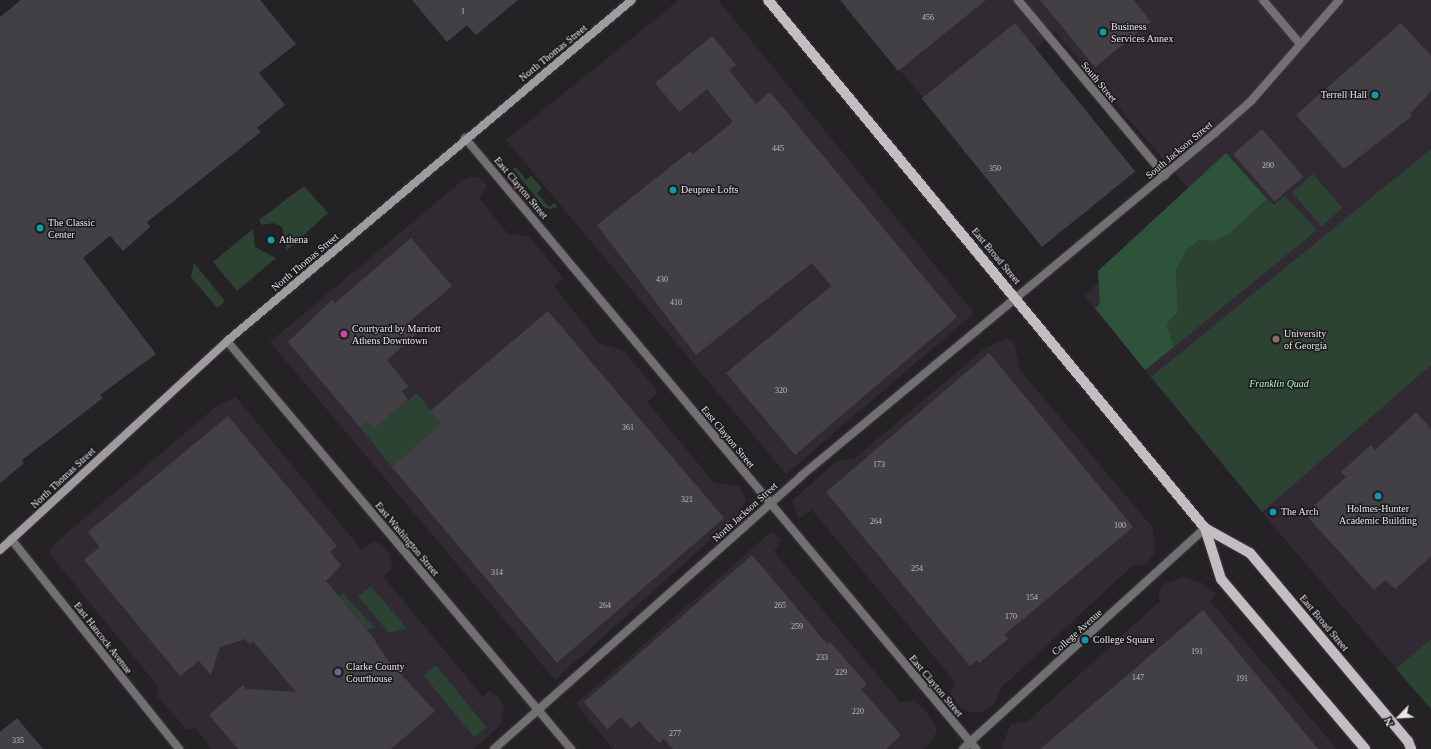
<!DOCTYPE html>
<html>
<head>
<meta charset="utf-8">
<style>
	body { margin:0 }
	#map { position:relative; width:1431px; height:749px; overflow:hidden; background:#252226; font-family:"Times New Roman",serif }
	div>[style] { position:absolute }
	.built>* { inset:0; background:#312a33 }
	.green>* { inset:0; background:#2c4334; transform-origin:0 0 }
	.forest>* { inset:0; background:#2d533a }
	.building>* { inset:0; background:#434045; transform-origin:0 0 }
	.roads { filter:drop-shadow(0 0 1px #403d41) drop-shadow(0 0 1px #403d41) }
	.pedestrian>* { height:8px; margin:-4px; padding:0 4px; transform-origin:4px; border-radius:4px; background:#727072 }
	.minor>* { height:8px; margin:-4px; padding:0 4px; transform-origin:4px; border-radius:4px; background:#727072 }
	.tertiary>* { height:8px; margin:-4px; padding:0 4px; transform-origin:4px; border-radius:4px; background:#727072 }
	.secondary>* { height:8px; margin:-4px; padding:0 4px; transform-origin:4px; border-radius:4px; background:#9f9c9f }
	.primary>* { height:10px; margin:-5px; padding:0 5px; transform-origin:5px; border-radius:5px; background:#c2bec2 }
	.dots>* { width:11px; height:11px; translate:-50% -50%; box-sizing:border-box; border:2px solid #1b191c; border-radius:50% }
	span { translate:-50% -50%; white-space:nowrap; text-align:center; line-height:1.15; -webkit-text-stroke:3px #1b191c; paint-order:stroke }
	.number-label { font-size:8px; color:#bfbcc0 }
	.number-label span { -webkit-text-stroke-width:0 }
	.poi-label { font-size:10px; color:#e8e6e9 }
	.left { translate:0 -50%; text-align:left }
	.right { translate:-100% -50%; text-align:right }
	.street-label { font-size:10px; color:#e8e6e9 }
	.park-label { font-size:10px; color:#b4f5c8; font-style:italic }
	.north { position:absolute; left:1379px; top:697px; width:40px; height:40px; -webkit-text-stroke:3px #1b191c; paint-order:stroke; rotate:245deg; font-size:11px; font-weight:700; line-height:16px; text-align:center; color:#e8e6e9 }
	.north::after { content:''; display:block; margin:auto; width:14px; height:18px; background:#e8e6e9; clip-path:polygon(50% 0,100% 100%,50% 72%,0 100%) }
</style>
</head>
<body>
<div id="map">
	<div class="built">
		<i style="clip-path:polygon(679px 0,718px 0,974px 313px,786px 474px,506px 140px)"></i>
		<i style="clip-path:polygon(840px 0,1431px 0,1431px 709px,1275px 528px,1084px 296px,1191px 192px,1055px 32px,945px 123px)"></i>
		<i style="clip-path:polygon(472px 177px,479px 178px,487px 186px,479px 198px,508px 234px,529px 236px,563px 278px,554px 286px,599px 343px,624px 351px,658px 392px,647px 402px,714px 483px,739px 486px,746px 500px,738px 515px,555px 680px,270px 342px,463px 180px)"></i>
		<i style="clip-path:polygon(1006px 338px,1014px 343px,1020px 370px,1153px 528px,1155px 552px,1147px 563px,1131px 567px,1001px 688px,996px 702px,982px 712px,973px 713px,959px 706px,950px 693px,956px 683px,812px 510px,799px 518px,792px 501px,838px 460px,854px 459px,984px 349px)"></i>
		<i style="clip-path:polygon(236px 397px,361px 549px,374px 542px,380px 543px,390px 554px,392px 568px,383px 576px,483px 697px,489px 691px,500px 698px,504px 708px,500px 726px,473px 749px,212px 749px,195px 728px,187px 730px,158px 697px,156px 684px,54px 559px,50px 551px,55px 543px,217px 406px)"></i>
		<i style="clip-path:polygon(772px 531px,781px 540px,774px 552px,900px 702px,914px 700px,927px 712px,937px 730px,933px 739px,923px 749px,613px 749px,576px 704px)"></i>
		<i style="clip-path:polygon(1183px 577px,1202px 583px,1216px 594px,1210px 601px,1337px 749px,1001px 749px,1011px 724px,1028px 721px,1160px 601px,1158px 594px,1163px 584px)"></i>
	</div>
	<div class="green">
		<i style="clip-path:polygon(1431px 149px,1431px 365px,1262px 512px,1151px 377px)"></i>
		<i style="clip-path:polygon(516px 167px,526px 180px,531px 176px,542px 188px,537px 193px,549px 207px,554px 203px,558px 207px,550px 209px,544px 207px,513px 169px)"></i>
		<i style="left:1313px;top:174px;width:45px;height:28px;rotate:49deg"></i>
		<i style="clip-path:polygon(304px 186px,328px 213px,287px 250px,282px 227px,273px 223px,262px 225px,259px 220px)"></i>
		<i style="clip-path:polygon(1285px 196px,1317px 230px,1174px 347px,1165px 324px,1178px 313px,1176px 270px,1187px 249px,1200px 240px,1214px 241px,1229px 234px,1267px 199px,1274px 205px)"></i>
		<i style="clip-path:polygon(253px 229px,255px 247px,276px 258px,237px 291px,213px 262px)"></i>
		<i style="clip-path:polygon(194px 263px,225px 301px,217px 308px,191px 277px)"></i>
		<i style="clip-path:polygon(417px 393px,441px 424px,392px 467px,360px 427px,367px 422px,373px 429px)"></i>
		<i style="clip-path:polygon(371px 586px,407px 629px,389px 633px,358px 596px)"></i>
		<i style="clip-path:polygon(343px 594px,375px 628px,367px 630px,346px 604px,273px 665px,267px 658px)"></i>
		<i style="clip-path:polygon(1431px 639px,1431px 709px,1396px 669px)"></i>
		<i style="left:436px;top:665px;width:80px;height:16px;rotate:51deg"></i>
	</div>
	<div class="forest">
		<i style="clip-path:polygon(1226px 153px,1267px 199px,1229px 234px,1214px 241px,1200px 240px,1187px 249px,1176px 270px,1178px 312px,1166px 324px,1174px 347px,1145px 370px,1095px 308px,1100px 304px,1098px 271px)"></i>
	</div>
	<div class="building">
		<i style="clip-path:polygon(21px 0,260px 0,296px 44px,259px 73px,285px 105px,257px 128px,261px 132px,147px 222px,150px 227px,123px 251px,110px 236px,83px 258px,156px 354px,100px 395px,103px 398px,22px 460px,24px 463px,0 483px,0 17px)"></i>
		<i style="clip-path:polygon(412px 0,518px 0,476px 35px,467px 25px,447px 42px)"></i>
		<i style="clip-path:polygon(840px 0,986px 0,898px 71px)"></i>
		<i style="clip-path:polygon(1040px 0,1134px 0,1151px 22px,1095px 67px)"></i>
		<i style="left:1015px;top:23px;width:191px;height:120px;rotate:51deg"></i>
		<i style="clip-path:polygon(1401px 23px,1431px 56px,1431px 91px,1410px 114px,1412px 116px,1344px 169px,1296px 115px)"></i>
		<i style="clip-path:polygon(712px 36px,736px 65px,729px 70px,756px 104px,770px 92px,957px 317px,795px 455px,726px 373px,831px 286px,812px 263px,696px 355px,597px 225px,690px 151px,693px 154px,733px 122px,707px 89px,679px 112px,655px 83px)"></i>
		<i style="left:1262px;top:129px;width:63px;height:38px;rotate:49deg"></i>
		<i style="clip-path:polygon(411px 238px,452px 286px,408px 323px,416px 334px,387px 360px,408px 386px,402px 391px,408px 400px,373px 429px,367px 422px,360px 427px,288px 342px,332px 300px,335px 303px)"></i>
		<i style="clip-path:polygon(548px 311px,724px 518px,557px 663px,392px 467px,441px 424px,430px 411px)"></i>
		<i style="clip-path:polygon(989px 353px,1133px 527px,1004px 635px,1008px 639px,979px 663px,977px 660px,970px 666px,826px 492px)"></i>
		<i style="clip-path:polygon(1416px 412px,1431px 429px,1431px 556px,1395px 589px,1386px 580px,1374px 590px,1305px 514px,1346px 477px,1341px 472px,1371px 445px,1375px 450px)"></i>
		<i style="clip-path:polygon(228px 416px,337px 546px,330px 552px,341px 565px,326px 581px,372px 636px,387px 659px,435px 711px,391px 749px,238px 749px,209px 715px,243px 685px,246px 689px,296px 692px,253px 641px,250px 644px,245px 639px,220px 647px,211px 675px,199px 661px,180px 676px,84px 560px,100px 547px,88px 532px)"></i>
		<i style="clip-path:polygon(752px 555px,827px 644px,830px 642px,867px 684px,861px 689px,901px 735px,886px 749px,673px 749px,664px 739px,659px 743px,639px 721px,631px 728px,621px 717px,607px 729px,584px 702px)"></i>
		<i style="clip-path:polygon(1203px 610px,1318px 749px,1040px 749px,1117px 684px)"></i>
		<i style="clip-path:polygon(17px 718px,43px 749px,0 749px,0 732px)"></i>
	</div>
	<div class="roads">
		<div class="pedestrian">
			<i style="left:970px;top:742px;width:318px;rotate:-42.3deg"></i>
		</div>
		<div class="minor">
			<i style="left:1018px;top:0;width:229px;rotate:50.1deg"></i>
			<i style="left:1263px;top:0;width:57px;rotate:49.9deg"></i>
			<i style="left:227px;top:341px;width:534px;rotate:49.86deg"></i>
			<i style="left:494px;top:749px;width:411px;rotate:-41.6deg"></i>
			<i style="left:801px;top:476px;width:538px;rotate:-39.64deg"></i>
			<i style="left:1215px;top:133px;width:48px;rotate:-41.6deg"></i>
			<i style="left:1251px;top:101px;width:134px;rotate:-48.9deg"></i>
		</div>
		<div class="tertiary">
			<i style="left:465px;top:138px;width:797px;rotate:50.09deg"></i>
			<i style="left:11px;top:539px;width:269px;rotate:51.3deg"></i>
			<i style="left:963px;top:749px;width:10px;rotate:-45deg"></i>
		</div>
		<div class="secondary">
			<i style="left:0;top:550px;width:309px;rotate:-42.6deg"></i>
			<i style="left:227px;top:341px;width:529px;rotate:-40.1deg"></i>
		</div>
		<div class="primary">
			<i style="left:768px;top:0;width:685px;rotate:50.39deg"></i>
			<i style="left:1205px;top:528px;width:53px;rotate:72.6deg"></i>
			<i style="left:1221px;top:579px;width:223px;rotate:49.7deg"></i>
			<i style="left:1205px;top:528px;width:51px;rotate:29.1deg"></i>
			<i style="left:1250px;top:553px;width:246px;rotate:50deg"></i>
			<i style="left:1408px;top:741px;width:9px;rotate:69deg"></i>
		</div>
	</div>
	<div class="dots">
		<i style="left:1103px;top:32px;background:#0f9aa8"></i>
		<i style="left:1375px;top:95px;background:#0f9aa8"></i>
		<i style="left:673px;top:190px;background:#0f9aa8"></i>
		<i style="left:40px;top:228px;background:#0f9aa8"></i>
		<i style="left:271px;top:240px;background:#0f9aa8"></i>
		<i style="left:344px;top:334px;background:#d1479c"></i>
		<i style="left:1276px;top:339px;background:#8d6e63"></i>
		<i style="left:1378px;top:496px;background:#0f9aa8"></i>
		<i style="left:1273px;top:512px;background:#0f9aa8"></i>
		<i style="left:1085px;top:640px;background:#0f9aa8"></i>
		<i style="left:338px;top:672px;background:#5c6f8a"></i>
	</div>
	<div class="number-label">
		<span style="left:463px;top:12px">1</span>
		<span style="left:928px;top:18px">456</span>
		<span style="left:778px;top:149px">445</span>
		<span style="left:1268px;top:166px">200</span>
		<span style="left:995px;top:169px">350</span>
		<span style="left:662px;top:280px">430</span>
		<span style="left:676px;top:303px">410</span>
		<span style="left:781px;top:391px">320</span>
		<span style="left:628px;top:428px">361</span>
		<span style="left:879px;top:465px">173</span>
		<span style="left:687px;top:500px">321</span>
		<span style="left:876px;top:522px">264</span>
		<span style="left:1120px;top:526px">100</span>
		<span style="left:917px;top:569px">254</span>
		<span style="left:497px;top:573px">314</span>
		<span style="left:1032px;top:598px">154</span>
		<span style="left:605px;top:606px">264</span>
		<span style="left:780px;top:606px">265</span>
		<span style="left:1011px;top:617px">170</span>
		<span style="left:797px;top:627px">259</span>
		<span style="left:1197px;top:652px">191</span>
		<span style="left:822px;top:658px">233</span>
		<span style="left:841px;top:673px">229</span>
		<span style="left:1138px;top:678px">147</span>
		<span style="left:1242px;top:679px">191</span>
		<span style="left:858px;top:712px">220</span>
		<span style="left:675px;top:734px">277</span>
		<span style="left:18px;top:741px">335</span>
	</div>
	<div class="poi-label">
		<span class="left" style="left:1111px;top:32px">Business<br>Services Annex</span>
		<span class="right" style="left:1367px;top:95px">Terrell Hall</span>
		<span class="left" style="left:681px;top:190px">Deupree Lofts</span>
		<span class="left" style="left:48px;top:228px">The Classic<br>Center</span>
		<span class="left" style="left:279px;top:240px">Athena</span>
		<span class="left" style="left:352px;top:334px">Courtyard by Marriott<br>Athens Downtown</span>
		<span class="left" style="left:1284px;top:339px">University<br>of Georgia</span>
		<span style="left:1378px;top:514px">Holmes-Hunter<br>Academic Building</span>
		<span class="left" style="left:1281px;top:512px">The Arch</span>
		<span class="left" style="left:1093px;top:640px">College Square</span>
		<span class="left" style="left:346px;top:672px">Clarke County<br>Courthouse</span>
	</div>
	<div class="street-label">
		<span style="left:553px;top:53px;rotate:-39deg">North Thomas Street</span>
		<span style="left:1099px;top:82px;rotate:50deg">South Street</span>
		<span style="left:1179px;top:150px;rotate:-40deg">South Jackson Street</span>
		<span style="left:521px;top:188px;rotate:50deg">East Clayton Street</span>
		<span style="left:996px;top:256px;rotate:50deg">East Broad Street</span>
		<span style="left:305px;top:262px;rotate:-40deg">North Thomas Street</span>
		<span style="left:728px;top:437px;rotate:50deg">East Clayton Street</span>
		<span style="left:63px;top:478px;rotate:-43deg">North Thomas Street</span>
		<span style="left:745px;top:512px;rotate:-42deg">North Jackson Street</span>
		<span style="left:407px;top:539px;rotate:50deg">East Washington Street</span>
		<span style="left:1324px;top:623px;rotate:50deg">East Broad Street</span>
		<span style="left:1077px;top:632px;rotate:-42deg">College Avenue</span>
		<span style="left:103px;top:638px;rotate:52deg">East Hancock Avenue</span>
		<span style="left:936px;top:686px;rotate:50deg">East Clayton Street</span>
	</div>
	<div class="park-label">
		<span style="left:1279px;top:384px">Franklin Quad</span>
	</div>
	<div class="north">N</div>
</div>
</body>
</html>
